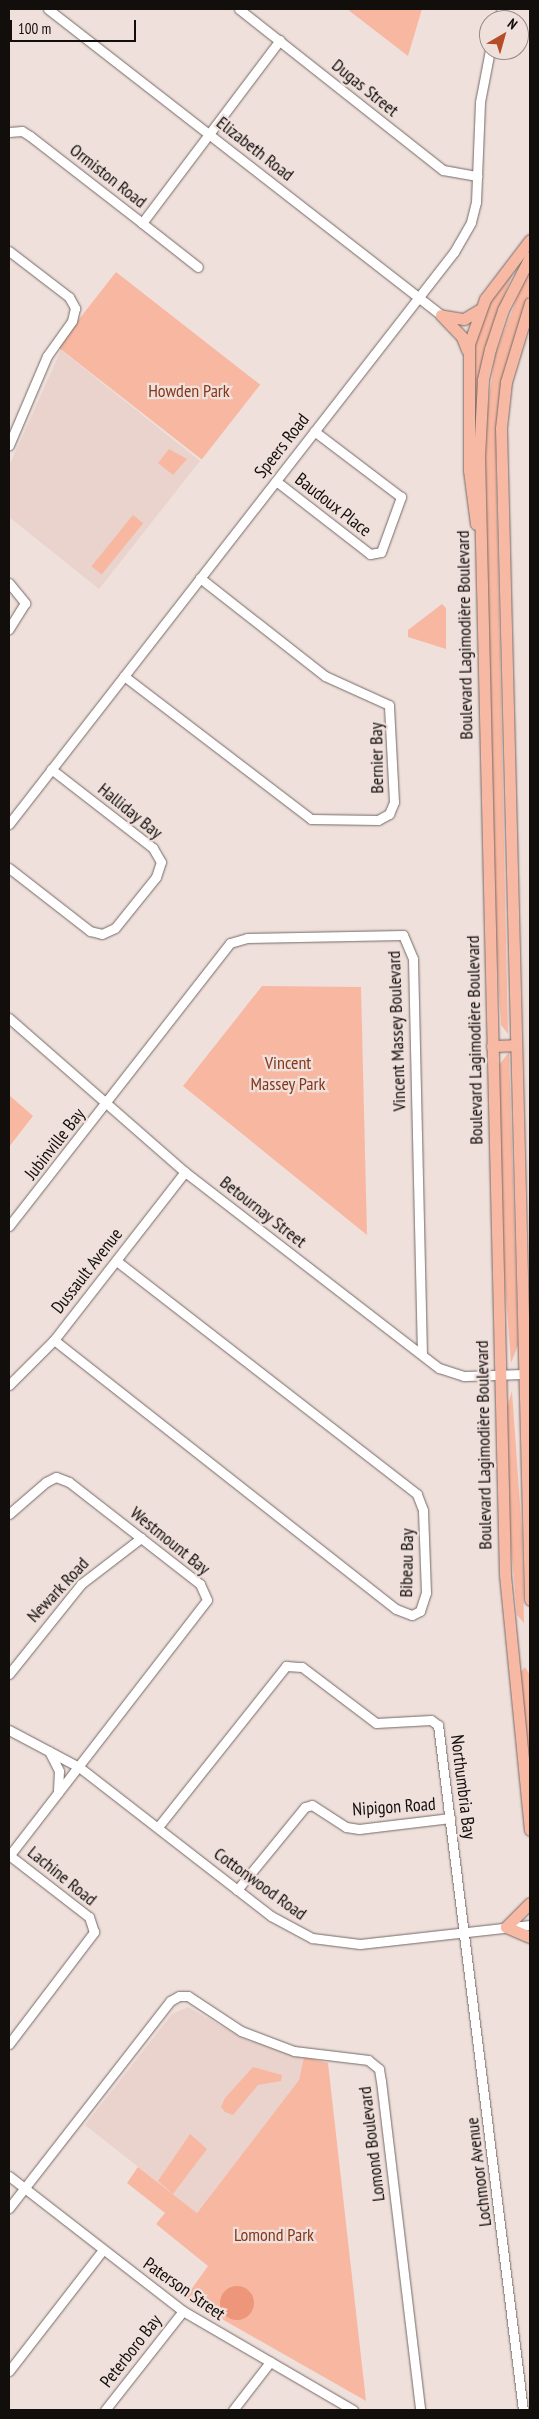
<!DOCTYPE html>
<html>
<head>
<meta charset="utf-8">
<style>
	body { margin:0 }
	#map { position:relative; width:539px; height:2419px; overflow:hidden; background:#efe0dc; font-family:"PT Sans Narrow",sans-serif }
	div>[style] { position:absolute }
	.built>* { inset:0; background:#e9d3cc }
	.green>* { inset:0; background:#f8b7a1; transform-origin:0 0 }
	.water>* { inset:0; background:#ee9679 }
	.round { border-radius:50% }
	.roads { filter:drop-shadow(0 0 1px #756965) drop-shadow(0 0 1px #756965) }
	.minor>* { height:9px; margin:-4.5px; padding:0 4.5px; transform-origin:4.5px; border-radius:4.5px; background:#fff }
	.major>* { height:11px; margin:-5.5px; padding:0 5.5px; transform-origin:5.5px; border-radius:5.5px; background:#f8b9a4 }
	span { translate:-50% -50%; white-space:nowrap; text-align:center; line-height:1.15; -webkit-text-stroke:4.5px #efe0dc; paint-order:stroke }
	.street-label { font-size:18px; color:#120e0c }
	.park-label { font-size:18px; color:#85371a }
	.frame { position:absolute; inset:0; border:10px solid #120e0c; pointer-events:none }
	.north { position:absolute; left:479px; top:10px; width:50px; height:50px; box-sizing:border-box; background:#efe0dc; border:1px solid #978c89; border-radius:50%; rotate:38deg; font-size:14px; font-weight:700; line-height:20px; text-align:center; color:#120e0c }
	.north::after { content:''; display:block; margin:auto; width:18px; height:22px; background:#b54d28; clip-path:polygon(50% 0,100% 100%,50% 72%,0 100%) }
	.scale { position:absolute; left:10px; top:20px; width:126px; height:22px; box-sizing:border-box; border:2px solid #120e0c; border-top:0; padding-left:6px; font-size:15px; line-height:18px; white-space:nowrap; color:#120e0c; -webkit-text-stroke:4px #efe0dc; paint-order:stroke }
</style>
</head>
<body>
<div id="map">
	<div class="built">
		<i style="clip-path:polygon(61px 350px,200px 461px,99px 589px,9px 517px,9px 466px)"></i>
		<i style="clip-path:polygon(188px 2007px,242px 2038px,304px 2057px,299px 2080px,197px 2213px,85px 2125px,172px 2014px)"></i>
	</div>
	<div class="green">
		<i style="clip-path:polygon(347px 9px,422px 9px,408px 56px)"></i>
		<i style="clip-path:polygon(530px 264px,530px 291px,503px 380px,496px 463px,508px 1034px,501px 1025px,495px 919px,484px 436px,495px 355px)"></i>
		<i style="clip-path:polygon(514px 270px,493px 325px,474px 421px,471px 353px,491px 297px)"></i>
		<i style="left:116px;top:272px;width:183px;height:95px;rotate:38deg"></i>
		<i style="clip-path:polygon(169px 449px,187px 459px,173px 475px,158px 463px)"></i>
		<i style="left:133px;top:515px;width:13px;height:66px;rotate:39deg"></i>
		<i style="clip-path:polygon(442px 604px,446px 608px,446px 649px,408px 637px,408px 630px)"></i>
		<i style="clip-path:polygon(262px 986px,361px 987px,367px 1235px,183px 1086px)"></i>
		<i style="clip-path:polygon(509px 1052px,518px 1345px,511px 1363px,502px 1244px,499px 1065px)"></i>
		<i style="clip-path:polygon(9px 1095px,33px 1116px,9px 1147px)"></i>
		<i style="clip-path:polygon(512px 1391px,522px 1533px,524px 1623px,517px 1615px,508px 1510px,506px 1410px)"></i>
		<i style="clip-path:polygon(525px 1667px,530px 1675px,530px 1776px,519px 1674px)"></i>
		<i style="clip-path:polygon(304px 2057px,328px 2063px,366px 2401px,185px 2298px,208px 2266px,156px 2224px,165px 2213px,127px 2183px,138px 2167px,197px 2213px,299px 2080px)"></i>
		<i style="clip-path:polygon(253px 2067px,282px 2075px,281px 2081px,258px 2085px,233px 2115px,225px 2112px,221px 2107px,225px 2098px)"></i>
		<i style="clip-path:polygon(190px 2134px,207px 2149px,173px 2194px,158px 2181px)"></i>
	</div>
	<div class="water">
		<i class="round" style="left:220px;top:2286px;width:34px;height:34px"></i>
	</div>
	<div class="roads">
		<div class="minor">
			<i style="left:48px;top:9px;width:498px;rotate:37.9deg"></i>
			<i style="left:239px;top:9px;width:260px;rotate:38.3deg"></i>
			<i style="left:443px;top:170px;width:35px;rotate:10deg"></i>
			<i style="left:499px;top:20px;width:11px;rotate:-75deg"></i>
			<i style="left:9px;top:132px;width:13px;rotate:-4deg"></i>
			<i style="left:22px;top:131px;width:9px;rotate:32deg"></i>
			<i style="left:30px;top:136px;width:142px;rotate:37.8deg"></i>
			<i style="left:142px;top:223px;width:229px;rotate:-53deg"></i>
			<i style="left:142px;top:223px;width:71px;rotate:38.2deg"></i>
			<i style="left:9px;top:251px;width:76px;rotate:37.5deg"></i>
			<i style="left:69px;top:297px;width:13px;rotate:61deg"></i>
			<i style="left:75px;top:308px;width:13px;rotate:103deg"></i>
			<i style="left:72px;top:321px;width:43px;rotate:125.5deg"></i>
			<i style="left:47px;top:356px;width:97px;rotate:113.1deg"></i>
			<i style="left:276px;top:481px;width:119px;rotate:37.8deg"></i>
			<i style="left:370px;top:554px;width:11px;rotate:-10deg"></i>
			<i style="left:381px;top:552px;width:59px;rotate:-70deg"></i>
			<i style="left:401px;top:497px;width:109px;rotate:-142.8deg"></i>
			<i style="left:9px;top:583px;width:26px;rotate:51deg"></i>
			<i style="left:25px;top:603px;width:31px;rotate:122deg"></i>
			<i style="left:124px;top:676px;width:235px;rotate:37.4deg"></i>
			<i style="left:311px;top:819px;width:67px;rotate:0.9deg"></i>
			<i style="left:378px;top:820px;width:13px;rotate:-29deg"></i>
			<i style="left:389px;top:814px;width:13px;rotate:-67deg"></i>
			<i style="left:394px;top:802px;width:97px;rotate:-93deg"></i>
			<i style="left:389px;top:705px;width:70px;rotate:-155.6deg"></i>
			<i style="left:325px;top:676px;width:159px;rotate:-141.9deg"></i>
			<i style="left:9px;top:824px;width:725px;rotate:-52.12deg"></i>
			<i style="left:454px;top:252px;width:34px;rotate:-60deg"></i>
			<i style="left:471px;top:222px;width:21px;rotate:-76deg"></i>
			<i style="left:476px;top:202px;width:100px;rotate:-87.7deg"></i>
			<i style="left:480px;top:102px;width:53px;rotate:-79.1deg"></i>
			<i style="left:9px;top:868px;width:103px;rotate:37.9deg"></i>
			<i style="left:90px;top:931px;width:12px;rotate:14deg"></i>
			<i style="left:102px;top:934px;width:14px;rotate:-25deg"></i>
			<i style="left:115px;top:928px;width:65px;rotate:-51.2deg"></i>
			<i style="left:156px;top:877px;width:16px;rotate:-72deg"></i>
			<i style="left:161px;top:862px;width:16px;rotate:-120deg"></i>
			<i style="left:153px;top:848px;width:129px;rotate:-142.2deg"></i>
			<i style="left:9px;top:1018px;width:234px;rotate:41.2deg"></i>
			<i style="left:185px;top:1172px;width:321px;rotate:37.7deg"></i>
			<i style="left:439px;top:1368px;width:26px;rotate:18deg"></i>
			<i style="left:464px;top:1376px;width:60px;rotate:-1.9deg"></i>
			<i style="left:9px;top:1226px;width:359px;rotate:-52deg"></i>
			<i style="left:230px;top:943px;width:18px;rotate:-16deg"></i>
			<i style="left:247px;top:938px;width:156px;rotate:-1.1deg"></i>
			<i style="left:403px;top:935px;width:26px;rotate:67deg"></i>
			<i style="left:413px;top:959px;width:395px;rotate:88.7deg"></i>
			<i style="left:54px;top:1340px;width:435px;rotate:38.2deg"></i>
			<i style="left:396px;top:1609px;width:17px;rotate:21deg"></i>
			<i style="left:412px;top:1615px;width:9px;rotate:-27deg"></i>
			<i style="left:420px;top:1611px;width:19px;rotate:-72deg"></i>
			<i style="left:426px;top:1593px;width:83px;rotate:-92.1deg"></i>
			<i style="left:423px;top:1510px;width:17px;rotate:-111deg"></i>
			<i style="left:417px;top:1494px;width:380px;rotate:-142.2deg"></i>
			<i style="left:9px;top:1385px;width:64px;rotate:-45deg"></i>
			<i style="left:54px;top:1340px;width:213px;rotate:-52.1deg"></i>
			<i style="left:9px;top:1514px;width:49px;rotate:-40.9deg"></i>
			<i style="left:46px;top:1482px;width:11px;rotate:-27deg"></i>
			<i style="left:56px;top:1477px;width:14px;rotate:21deg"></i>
			<i style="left:69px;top:1482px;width:166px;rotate:37.9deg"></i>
			<i style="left:200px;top:1584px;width:17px;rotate:66deg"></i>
			<i style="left:207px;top:1600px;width:324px;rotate:127.7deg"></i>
			<i style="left:9px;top:1674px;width:115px;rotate:-51.3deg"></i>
			<i style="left:81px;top:1584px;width:76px;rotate:-37.5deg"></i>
			<i style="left:9px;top:1730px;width:79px;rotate:27.9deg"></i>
			<i style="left:79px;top:1767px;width:243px;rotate:37.8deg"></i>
			<i style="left:271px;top:1916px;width:47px;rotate:28.2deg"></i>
			<i style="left:312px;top:1938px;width:48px;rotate:7.1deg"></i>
			<i style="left:360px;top:1944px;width:171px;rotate:-6.4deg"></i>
			<i style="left:49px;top:1751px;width:22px;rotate:63deg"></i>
			<i style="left:59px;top:1771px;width:22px;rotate:93deg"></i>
			<i style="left:158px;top:1827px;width:206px;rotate:-51.5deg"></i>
			<i style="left:286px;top:1666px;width:16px;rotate:4deg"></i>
			<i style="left:302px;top:1667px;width:93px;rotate:37.1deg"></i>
			<i style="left:376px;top:1723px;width:55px;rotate:-3.1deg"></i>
			<i style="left:431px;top:1720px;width:9px;rotate:36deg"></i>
			<i style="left:438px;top:1725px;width:690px;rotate:82.93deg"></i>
			<i style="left:237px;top:1890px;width:107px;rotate:-50.7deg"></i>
			<i style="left:305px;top:1807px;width:7px;rotate:-16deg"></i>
			<i style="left:312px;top:1805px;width:40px;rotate:32.9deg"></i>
			<i style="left:346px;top:1827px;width:13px;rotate:9deg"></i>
			<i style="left:359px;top:1829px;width:92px;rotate:-6.9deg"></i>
			<i style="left:9px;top:2044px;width:141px;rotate:-52.8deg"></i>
			<i style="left:94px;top:1932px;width:16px;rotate:-108deg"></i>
			<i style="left:89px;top:1917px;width:101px;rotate:-142.2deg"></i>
			<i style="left:9px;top:2176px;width:220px;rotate:37.8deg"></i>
			<i style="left:183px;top:2311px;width:197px;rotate:30.2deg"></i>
			<i style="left:9px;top:2208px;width:262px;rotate:-52.1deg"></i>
			<i style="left:170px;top:2001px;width:10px;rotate:-29deg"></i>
			<i style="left:179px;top:1996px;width:9px"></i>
			<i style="left:188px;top:1996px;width:64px;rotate:33.4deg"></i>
			<i style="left:241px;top:2031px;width:57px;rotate:20.7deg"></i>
			<i style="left:294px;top:2051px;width:75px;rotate:6.9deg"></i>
			<i style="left:368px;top:2060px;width:14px;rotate:39deg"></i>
			<i style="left:379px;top:2069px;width:12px;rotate:81deg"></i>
			<i style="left:381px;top:2081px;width:331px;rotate:83.2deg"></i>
			<i style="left:9px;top:2371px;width:153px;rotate:-52.2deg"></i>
			<i style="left:105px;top:2410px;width:126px;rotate:-51.8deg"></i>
			<i style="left:233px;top:2410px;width:61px;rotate:-52.4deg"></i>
		</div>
		<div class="major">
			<i style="left:530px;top:257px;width:59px;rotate:117deg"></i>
			<i style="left:503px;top:310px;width:41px;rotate:108.4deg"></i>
			<i style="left:490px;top:349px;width:32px;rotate:103deg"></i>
			<i style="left:483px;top:380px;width:76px;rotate:93deg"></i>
			<i style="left:479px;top:456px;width:1119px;rotate:88.67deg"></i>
			<i style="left:505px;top:1575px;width:256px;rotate:84.4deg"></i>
			<i style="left:530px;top:303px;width:83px;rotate:106.9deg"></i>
			<i style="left:506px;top:382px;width:46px;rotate:96.2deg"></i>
			<i style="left:501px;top:428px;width:1172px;rotate:88.58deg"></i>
			<i style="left:441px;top:315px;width:30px;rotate:46deg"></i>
			<i style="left:462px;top:337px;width:14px;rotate:69deg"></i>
			<i style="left:444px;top:316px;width:20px;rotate:9deg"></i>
			<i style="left:464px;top:319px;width:17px;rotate:-31deg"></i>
			<i style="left:476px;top:524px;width:54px;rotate:-97.4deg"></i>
			<i style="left:469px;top:470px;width:126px;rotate:-90deg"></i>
			<i style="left:469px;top:344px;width:48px;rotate:-70.4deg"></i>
			<i style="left:485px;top:299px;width:74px;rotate:-52.7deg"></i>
			<i style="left:492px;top:1046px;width:23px;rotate:-2deg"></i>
			<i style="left:506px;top:1927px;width:34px;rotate:-45deg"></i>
			<i style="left:506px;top:1927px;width:26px;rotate:23deg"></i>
		</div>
	</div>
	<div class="street-label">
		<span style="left:365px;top:88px;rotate:39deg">Dugas Street</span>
		<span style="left:255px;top:149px;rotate:38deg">Elizabeth Road</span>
		<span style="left:108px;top:176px;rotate:38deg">Ormiston Road</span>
		<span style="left:282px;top:446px;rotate:-52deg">Speers Road</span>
		<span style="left:333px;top:505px;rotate:38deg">Baudoux Place</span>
		<span style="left:465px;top:635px;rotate:-91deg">Boulevard Lagimodière Boulevard</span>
		<span style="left:377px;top:758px;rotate:-91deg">Bernier Bay</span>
		<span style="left:130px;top:811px;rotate:39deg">Halliday Bay</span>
		<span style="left:397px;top:1031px;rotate:-92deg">Vincent Massey Boulevard</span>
		<span style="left:475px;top:1040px;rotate:-91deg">Boulevard Lagimodière Boulevard</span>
		<span style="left:55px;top:1144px;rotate:-52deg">Jubinville Bay</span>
		<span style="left:263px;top:1212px;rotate:38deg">Betournay Street</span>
		<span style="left:87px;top:1271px;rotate:-52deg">Dussault Avenue</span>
		<span style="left:484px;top:1445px;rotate:-91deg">Boulevard Lagimodière Boulevard</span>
		<span style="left:170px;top:1541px;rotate:39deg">Westmount Bay</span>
		<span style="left:407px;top:1563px;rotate:-89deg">Bibeau Bay</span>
		<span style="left:58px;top:1590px;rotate:-47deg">Newark Road</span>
		<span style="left:463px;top:1787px;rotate:83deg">Northumbria Bay</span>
		<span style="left:394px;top:1807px;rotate:-4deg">Nipigon Road</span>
		<span style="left:62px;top:1876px;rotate:39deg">Lachine Road</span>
		<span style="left:260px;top:1884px;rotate:36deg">Cottonwood Road</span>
		<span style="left:372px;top:2144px;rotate:-97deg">Lomond Boulevard</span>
		<span style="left:479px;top:2172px;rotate:-97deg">Lochmoor Avenue</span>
		<span style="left:184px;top:2289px;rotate:35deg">Paterson Street</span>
		<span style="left:131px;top:2351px;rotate:-52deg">Peterboro Bay</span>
	</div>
	<div class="park-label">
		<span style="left:189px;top:391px">Howden Park</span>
		<span style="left:288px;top:1074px">Vincent<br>Massey Park</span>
		<span style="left:274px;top:2235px">Lomond Park</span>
	</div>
	<div class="frame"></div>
	<div class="north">N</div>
	<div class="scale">100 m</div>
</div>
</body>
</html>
